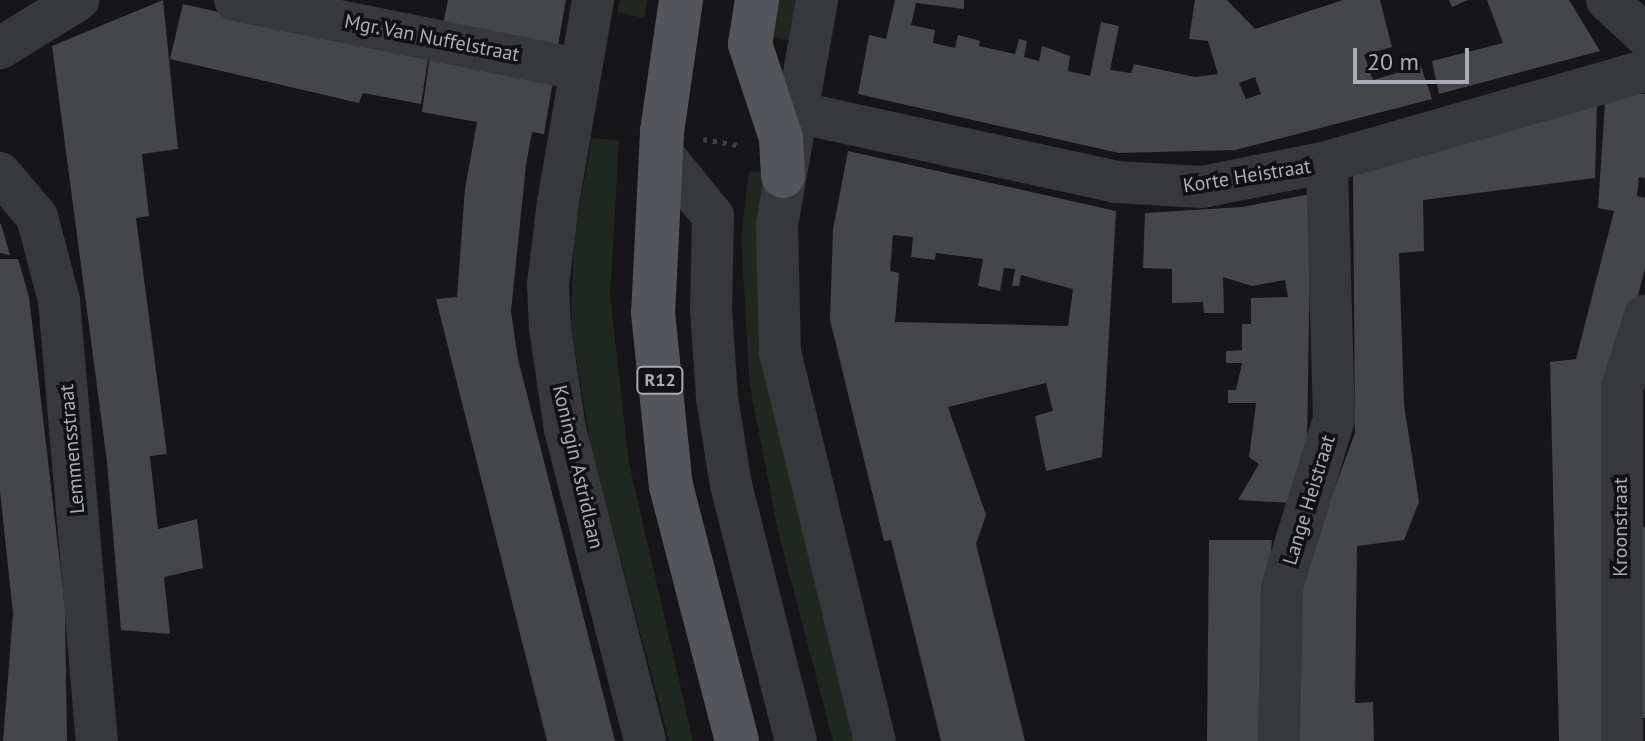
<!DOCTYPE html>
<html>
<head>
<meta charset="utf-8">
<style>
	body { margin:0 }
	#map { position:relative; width:1645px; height:741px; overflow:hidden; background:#161618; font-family:"PT Sans",sans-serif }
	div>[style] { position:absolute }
	.green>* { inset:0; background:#202721 }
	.building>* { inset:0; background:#45464a }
	.path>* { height:5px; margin-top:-2.5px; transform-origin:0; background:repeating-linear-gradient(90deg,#3d3f43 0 4px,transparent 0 10px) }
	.minor>* { height:42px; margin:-21px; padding:0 21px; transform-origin:21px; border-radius:21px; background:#37383c }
	.major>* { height:44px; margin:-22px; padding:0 22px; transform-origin:22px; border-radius:22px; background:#53555b }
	span { translate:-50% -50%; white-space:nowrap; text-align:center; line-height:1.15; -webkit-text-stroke:7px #111113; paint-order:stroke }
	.shield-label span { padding:2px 6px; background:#111113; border:2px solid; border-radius:6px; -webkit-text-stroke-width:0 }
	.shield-label { font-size:18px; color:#a8adb7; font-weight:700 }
	.street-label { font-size:20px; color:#a8adb7 }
	.scale { position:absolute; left:1353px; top:48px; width:116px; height:36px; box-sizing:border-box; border:4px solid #a8adb7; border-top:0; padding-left:10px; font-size:24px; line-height:28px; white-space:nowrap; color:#a8adb7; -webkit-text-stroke:6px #111113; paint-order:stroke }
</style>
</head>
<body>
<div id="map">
	<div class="green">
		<i style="clip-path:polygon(620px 0,647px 0,644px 18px,617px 12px)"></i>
		<i style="clip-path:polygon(773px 0,806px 0,798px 42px,767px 36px)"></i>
		<i style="clip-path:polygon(592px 138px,619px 141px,610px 296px,629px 463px,693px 741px,669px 741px,591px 447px,571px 326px,574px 237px)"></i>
		<i style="clip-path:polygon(749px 171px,769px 173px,862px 741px,833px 741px,778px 531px,750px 386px,741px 239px)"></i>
	</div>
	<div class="building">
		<i style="clip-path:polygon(163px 0,178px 149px,142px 154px,149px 216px,136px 218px,167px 454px,150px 456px,158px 529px,197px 519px,203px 568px,164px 577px,170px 634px,121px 630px,107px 462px,52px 46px)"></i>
		<i style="clip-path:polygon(448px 0,566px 0,558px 45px,443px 25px)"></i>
		<i style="clip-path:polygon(evenodd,895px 0,964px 0,964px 9px,916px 3px,911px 25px,935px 30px,933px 43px,955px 48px,958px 35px,980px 41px,979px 46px,1015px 54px,1019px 39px,1027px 41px,1024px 57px,1039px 61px,1042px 46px,1048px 48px,1070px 56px,1068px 71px,1090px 76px,1101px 22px,1119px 26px,1110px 70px,1131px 73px,1134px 64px,1195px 77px,1218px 74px,1208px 41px,1189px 39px,1195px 0,1227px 0,1255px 29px,1343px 0,1380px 0,1392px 47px,1364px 55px,1373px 80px,1421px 66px,1432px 99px,1235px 150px,1119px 153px,858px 94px,869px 35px,886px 39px,895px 0,1255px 77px,1261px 94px,1246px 99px,1239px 83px,1255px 77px)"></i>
		<i style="clip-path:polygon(1449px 0,1468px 0,1452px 7px)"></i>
		<i style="clip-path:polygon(1487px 0,1569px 0,1600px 51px,1439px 94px,1432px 61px,1503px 43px)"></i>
		<i style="clip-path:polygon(183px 4px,428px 59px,421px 104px,363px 93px,359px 103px,170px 59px)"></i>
		<i style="clip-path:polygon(431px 48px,554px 75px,544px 134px,532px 132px,526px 165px,511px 311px,518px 359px,615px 741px,547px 741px,436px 299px,457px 297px,465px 189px,477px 122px,422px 112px)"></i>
		<i style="clip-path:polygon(1638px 94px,1645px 94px,1645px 178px,1639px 177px,1637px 196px,1645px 198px,1645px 268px,1619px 370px,1612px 741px,1559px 741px,1550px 362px,1576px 359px,1614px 211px,1598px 208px,1605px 103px)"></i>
		<i style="clip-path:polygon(1597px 103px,1595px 178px,1423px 200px,1424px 251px,1399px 253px,1404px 404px,1419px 502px,1404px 540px,1357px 546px,1355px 703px,1373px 702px,1374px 741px,1297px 741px,1298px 637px,1305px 568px,1355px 433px,1353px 168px)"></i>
		<i style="clip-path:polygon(evenodd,848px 151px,1116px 211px,1102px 457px,1046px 471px,1035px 416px,1053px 411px,1046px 383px,948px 407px,986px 515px,976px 544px,1025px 741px,941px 741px,891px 540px,884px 541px,830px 320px,833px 229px,848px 151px,893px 235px,913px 237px,911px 257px,935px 260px,936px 253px,983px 259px,978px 286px,1000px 291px,1004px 268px,1015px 269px,1012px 286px,1019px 286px,1021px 275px,1073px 289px,1068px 326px,895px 322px,899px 273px,890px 271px,893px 235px)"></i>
		<i style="clip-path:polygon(1311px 194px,1307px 445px,1292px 503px,1238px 500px,1259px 464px,1249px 457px,1256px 403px,1228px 403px,1228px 390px,1236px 390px,1242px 363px,1226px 363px,1226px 351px,1242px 350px,1242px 324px,1251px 324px,1251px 298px,1288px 297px,1285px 280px,1252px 286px,1223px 277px,1224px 313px,1204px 313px,1203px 302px,1172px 303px,1172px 269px,1143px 268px,1145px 213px,1242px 207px)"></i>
		<i style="clip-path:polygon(0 224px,1px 224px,10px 255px,0 253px)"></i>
		<i style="clip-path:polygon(0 259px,18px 259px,29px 297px,65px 607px,67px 741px,3px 741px,13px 613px,0 491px)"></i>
		<i style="clip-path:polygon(1638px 527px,1645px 527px,1645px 718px,1641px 718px)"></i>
		<i style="clip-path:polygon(1209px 540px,1272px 540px,1265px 608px,1264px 741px,1207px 741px)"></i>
	</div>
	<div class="path">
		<i style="left:703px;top:139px;width:39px;rotate:10deg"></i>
	</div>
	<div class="minor">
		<i style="left:235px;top:0;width:353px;rotate:11.4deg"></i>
		<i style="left:593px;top:0;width:205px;rotate:99.8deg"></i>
		<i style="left:558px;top:202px;width:84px;rotate:96.9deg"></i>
		<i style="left:548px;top:285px;width:43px;rotate:87.3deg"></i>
		<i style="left:550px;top:328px;width:102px;rotate:81.6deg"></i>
		<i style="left:565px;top:429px;width:322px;rotate:75.6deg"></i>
		<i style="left:817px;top:0;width:228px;rotate:100.1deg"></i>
		<i style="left:777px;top:224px;width:128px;rotate:88.7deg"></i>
		<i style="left:780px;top:352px;width:400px;rotate:76.3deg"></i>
		<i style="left:1607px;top:0;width:52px;rotate:42.6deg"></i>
		<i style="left:0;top:48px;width:92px;rotate:-31.6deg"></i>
		<i style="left:796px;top:112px;width:328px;rotate:12.3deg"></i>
		<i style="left:1116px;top:182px;width:86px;rotate:3.3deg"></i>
		<i style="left:1202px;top:187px;width:127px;rotate:-11.3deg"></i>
		<i style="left:1327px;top:162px;width:331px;rotate:-16deg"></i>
		<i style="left:661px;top:152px;width:82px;rotate:50.9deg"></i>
		<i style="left:713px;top:216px;width:93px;rotate:91.2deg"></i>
		<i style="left:711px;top:309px;width:89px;rotate:86.1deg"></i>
		<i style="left:717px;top:398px;width:88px;rotate:80.9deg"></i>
		<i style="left:731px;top:485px;width:264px;rotate:75.8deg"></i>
		<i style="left:0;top:173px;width:57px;rotate:49.9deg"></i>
		<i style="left:37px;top:217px;width:86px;rotate:75.2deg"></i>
		<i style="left:59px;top:300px;width:443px;rotate:85.1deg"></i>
		<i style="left:1279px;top:741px;width:154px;rotate:-88.9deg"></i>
		<i style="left:1282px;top:587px;width:176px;rotate:-72.8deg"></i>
		<i style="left:1334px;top:419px;width:257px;rotate:-91.6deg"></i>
		<i style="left:1622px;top:741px;width:353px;rotate:-90deg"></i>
		<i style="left:1622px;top:388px;width:76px;rotate:-72.3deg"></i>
	</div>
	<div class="major">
		<i style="left:681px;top:0;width:133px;rotate:98.2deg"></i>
		<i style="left:662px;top:132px;width:181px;rotate:92.8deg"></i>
		<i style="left:653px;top:313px;width:174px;rotate:84.1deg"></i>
		<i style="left:671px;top:486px;width:263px;rotate:75.5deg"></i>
		<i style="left:757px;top:0;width:45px;rotate:99deg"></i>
		<i style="left:750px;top:44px;width:99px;rotate:71.7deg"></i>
		<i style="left:781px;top:138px;width:38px;rotate:87deg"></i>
	</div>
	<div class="shield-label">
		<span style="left:660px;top:380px">R12</span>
	</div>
	<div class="street-label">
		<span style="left:432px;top:38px;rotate:11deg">Mgr. Van Nuffelstraat</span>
		<span style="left:1247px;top:176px;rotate:-9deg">Korte Heistraat</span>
		<span style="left:72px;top:449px;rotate:-95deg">Lemmensstraat</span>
		<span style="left:578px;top:467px;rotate:77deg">Koningin Astridlaan</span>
		<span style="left:1309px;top:500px;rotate:-73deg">Lange Heistraat</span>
		<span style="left:1620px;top:527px;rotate:-90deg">Kroonstraat</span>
	</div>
	<div class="scale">20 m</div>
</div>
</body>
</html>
